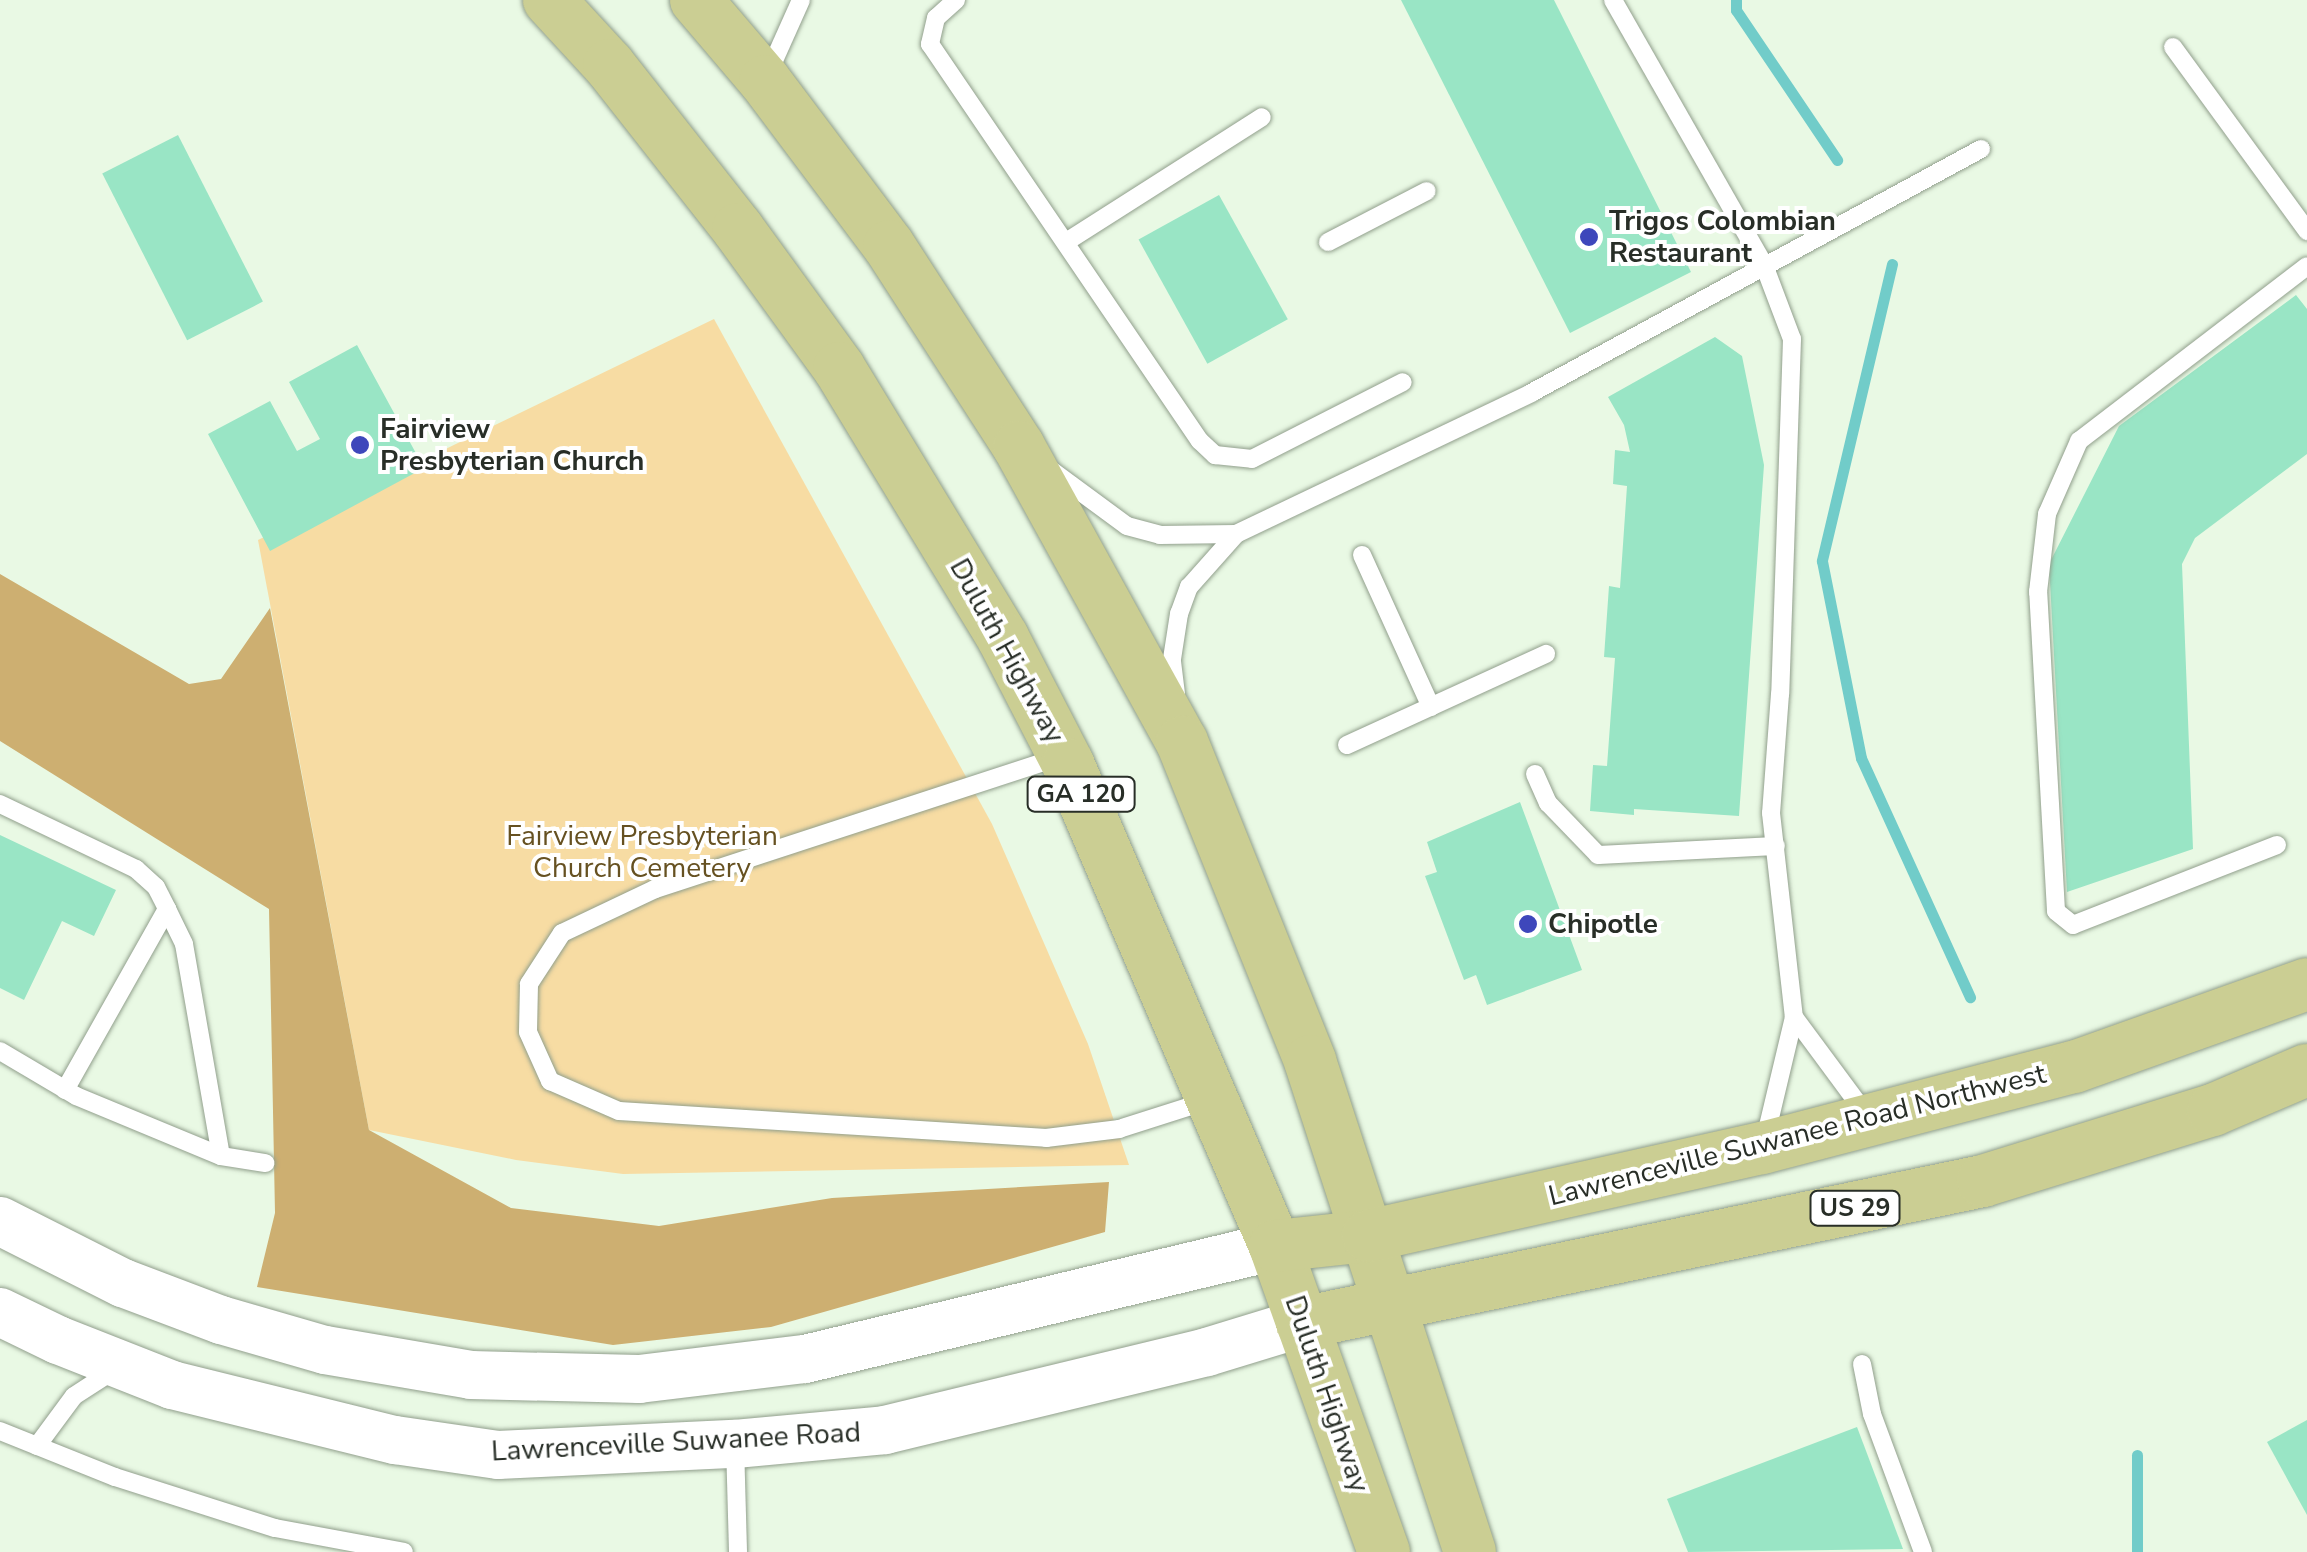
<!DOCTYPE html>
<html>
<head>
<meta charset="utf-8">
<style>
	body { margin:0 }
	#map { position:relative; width:2307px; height:1552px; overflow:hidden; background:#e9f9e4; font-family:"Nunito Sans",sans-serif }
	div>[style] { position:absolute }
	.green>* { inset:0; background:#f7dca3 }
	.forest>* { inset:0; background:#cdaf71 }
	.stream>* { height:11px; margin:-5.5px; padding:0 5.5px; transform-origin:5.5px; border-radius:5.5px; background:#71ccc9 }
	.building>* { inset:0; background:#99e5c5; transform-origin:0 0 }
	.roads { filter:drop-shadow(0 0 2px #919f8c) drop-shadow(0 0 2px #919f8c) }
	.service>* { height:18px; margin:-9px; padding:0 9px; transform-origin:9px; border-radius:9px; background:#fff }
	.secondary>* { height:48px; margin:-24px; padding:0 24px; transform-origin:24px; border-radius:24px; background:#fff }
	.primary>* { height:52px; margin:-26px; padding:0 26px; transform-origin:26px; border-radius:26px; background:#cbce93 }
	.dots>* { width:28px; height:28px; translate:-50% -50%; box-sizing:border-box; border:5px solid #fff; border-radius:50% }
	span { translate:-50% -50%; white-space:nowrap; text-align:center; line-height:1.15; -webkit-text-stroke:8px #fff; paint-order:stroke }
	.shield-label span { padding:2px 8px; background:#fff; border:2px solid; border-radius:8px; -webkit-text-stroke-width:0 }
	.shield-label { font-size:25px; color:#282e27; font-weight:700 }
	.poi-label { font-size:28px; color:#282e27; font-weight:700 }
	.left { translate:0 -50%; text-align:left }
	.street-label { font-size:28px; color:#282e27 }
	.park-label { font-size:28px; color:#665121 }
</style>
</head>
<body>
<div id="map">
	<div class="green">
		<i style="clip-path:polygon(714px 319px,992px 824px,1088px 1044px,1129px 1165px,623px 1174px,516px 1160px,369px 1130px,258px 540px)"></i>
	</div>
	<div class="forest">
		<i style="clip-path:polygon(0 574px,189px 684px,221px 679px,270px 608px,369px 1130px,511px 1208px,659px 1226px,832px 1198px,1109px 1182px,1105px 1232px,771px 1327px,613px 1345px,257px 1287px,275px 1213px,269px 909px,0 741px)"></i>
	</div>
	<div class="stream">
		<i style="left:1736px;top:0;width:10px;rotate:90deg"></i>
		<i style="left:1736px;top:10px;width:181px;rotate:56deg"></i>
		<i style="left:1892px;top:264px;width:305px;rotate:103.3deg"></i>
		<i style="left:1822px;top:561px;width:201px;rotate:78.8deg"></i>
		<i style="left:1861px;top:758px;width:263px;rotate:65.5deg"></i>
		<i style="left:2137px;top:1552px;width:97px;rotate:-90deg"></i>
	</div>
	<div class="building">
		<i style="clip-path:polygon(1401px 0,1554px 0,1691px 272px,1570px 333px)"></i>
		<i style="left:178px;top:135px;width:187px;height:85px;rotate:63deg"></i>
		<i style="left:1219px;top:195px;width:142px;height:92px;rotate:61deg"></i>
		<i style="clip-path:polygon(2296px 295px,2307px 309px,2307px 454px,2195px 538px,2182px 564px,2193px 849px,2067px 892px,2049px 564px,2119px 426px)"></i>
		<i style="clip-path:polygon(1715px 337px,1742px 356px,1764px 465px,1739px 816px,1634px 809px,1634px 815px,1590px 811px,1593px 765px,1607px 766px,1615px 658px,1604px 657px,1609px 586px,1620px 588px,1627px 486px,1613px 484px,1615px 450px,1630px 452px,1624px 425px,1608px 397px)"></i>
		<i style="clip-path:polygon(357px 345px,424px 468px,270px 551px,208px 434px,270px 401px,297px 451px,320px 439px,289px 382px)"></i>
		<i style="clip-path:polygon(1520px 802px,1582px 970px,1487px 1005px,1476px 975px,1464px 980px,1425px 876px,1437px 872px,1427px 842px)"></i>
		<i style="clip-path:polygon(0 835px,116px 890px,94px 936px,62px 921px,24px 1000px,0 988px)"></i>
		<i style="clip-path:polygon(2307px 1420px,2307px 1515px,2267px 1442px)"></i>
		<i style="clip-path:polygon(1857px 1427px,1903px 1549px,1688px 1552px,1667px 1499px)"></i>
	</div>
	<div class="roads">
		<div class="service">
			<i style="left:956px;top:0;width:27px;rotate:138deg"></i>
			<i style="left:936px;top:18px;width:27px;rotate:103deg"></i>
			<i style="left:930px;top:44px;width:480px;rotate:55.8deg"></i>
			<i style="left:1200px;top:441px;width:21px;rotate:43deg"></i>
			<i style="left:1215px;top:455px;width:37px;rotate:6deg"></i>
			<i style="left:1252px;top:459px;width:169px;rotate:-27deg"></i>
			<i style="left:1613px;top:0;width:305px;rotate:60.3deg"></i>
			<i style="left:1764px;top:265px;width:79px;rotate:69.3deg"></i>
			<i style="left:1792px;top:339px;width:355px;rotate:91.9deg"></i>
			<i style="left:1780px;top:694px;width:119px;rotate:94.3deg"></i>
			<i style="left:1771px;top:813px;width:205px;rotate:83.6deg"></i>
			<i style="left:1794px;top:1017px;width:125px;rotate:103.4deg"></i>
			<i style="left:2173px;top:47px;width:228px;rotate:53.9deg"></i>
			<i style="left:767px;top:76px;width:83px;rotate:-65.9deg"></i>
			<i style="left:1066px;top:242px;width:232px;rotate:-32.5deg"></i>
			<i style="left:1328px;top:242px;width:111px;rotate:-27.3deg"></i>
			<i style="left:1051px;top:470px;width:94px;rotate:36.4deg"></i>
			<i style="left:1127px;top:526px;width:34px;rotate:15deg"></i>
			<i style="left:1160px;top:535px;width:76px;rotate:-0.8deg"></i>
			<i style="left:1362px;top:555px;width:167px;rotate:65.6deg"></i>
			<i style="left:1176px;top:694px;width:35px;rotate:-97deg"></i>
			<i style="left:1172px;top:659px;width:46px;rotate:-81.2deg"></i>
			<i style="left:1179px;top:614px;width:29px;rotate:-70deg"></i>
			<i style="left:1189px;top:587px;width:71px;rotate:-48.4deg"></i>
			<i style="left:1236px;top:534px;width:327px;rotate:-25.5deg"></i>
			<i style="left:1531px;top:393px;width:512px;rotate:-28.47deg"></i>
			<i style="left:1347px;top:745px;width:219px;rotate:-24.6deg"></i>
			<i style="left:1059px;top:757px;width:425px;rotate:161.9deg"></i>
			<i style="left:655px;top:889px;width:103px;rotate:154.7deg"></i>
			<i style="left:562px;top:933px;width:61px;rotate:122.9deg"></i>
			<i style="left:529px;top:984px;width:48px;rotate:91.2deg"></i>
			<i style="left:528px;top:1032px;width:54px;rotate:65.8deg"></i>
			<i style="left:550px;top:1081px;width:75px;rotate:23.5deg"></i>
			<i style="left:619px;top:1111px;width:428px;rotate:3.6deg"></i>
			<i style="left:1046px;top:1138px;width:74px;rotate:-7deg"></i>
			<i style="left:1119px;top:1129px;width:92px;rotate:-17.7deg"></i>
			<i style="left:1535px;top:774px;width:32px;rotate:66deg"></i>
			<i style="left:1548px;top:803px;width:72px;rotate:46.1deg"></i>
			<i style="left:1598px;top:855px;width:178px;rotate:-2.9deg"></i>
			<i style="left:0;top:804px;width:151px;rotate:25.5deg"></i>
			<i style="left:136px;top:869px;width:27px;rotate:42deg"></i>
			<i style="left:156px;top:887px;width:25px;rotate:63deg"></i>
			<i style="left:2277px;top:845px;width:219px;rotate:158.6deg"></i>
			<i style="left:2073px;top:925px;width:22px;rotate:-141deg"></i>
			<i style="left:2056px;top:911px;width:320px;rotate:-93.2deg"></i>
			<i style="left:2038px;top:592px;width:79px;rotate:-83.4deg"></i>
			<i style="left:2047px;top:514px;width:80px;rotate:-66.3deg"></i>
			<i style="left:2079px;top:441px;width:287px;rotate:-37.5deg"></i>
			<i style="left:1794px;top:1017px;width:119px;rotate:53.5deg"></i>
			<i style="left:0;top:1051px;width:88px;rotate:30.6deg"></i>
			<i style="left:76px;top:1096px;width:157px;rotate:22.5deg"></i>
			<i style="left:221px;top:1156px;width:45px;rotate:9deg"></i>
			<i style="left:65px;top:1090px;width:208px;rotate:-60.6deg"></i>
			<i style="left:167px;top:909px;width:39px;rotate:64deg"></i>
			<i style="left:184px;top:944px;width:215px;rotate:80.1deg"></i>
			<i style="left:1862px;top:1364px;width:51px;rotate:78.7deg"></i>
			<i style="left:1872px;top:1414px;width:147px;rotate:69.7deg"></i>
			<i style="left:0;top:1431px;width:124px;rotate:21.8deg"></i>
			<i style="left:115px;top:1477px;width:168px;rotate:17.7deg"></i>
			<i style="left:275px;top:1528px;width:131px;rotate:10.5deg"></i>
			<i style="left:735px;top:1444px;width:108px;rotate:88.4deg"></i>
			<i style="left:37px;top:1446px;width:62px;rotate:-53.5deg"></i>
			<i style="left:74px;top:1396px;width:48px;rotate:-33deg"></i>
		</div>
		<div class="secondary">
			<i style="left:0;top:1221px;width:138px;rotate:26.8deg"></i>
			<i style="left:123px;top:1283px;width:105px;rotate:20.7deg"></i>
			<i style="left:221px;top:1320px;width:108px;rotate:16.1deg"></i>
			<i style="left:325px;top:1350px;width:148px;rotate:9.7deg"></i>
			<i style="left:471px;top:1375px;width:168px;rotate:1.4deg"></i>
			<i style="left:639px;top:1379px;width:167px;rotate:-6.9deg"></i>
			<i style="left:805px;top:1359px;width:483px;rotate:-13.5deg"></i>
			<i style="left:0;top:1312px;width:64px;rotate:25.8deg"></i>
			<i style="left:58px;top:1340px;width:123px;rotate:21.5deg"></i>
			<i style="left:172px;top:1385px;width:230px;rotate:13.9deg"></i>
			<i style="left:395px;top:1440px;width:104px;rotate:8.3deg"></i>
			<i style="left:498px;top:1455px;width:237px;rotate:-2.7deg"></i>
			<i style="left:735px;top:1444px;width:151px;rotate:-5.3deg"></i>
			<i style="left:885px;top:1430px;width:331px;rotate:-13.6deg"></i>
			<i style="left:1207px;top:1352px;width:99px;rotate:-17deg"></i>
		</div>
		<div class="primary">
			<i style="left:549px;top:0;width:88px;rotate:47.3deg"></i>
			<i style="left:609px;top:65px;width:209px;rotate:51.8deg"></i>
			<i style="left:738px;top:229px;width:172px;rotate:54deg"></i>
			<i style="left:839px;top:368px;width:316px;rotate:58.7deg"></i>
			<i style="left:1003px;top:638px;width:142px;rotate:62.7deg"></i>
			<i style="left:1068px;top:764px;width:525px;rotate:66.76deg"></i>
			<i style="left:1275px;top:1246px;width:325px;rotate:70.4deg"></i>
			<i style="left:696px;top:0;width:106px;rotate:49.6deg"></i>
			<i style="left:765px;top:81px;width:206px;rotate:53.1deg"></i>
			<i style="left:889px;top:246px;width:239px;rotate:57.1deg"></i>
			<i style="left:1019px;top:447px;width:337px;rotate:61.1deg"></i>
			<i style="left:1182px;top:742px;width:344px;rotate:68.1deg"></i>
			<i style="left:1310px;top:1061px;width:516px;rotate:71.95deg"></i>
			<i style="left:1275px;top:1246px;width:94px;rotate:-6.1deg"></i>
			<i style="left:1368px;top:1236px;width:404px;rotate:-12.6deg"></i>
			<i style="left:1762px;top:1148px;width:322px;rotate:-14.6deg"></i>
			<i style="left:2074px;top:1067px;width:247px;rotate:-19.6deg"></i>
			<i style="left:1302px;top:1323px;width:696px;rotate:-11.78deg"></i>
			<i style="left:1983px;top:1181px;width:241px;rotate:-17.2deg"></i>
			<i style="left:2213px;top:1110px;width:102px;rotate:-23.1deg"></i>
		</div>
	</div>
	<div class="dots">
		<i style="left:1589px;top:237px;background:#3e47bb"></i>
		<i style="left:360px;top:445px;background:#3e47bb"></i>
		<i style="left:1528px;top:924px;background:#3e47bb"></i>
	</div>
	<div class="shield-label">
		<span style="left:1081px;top:794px">GA 120</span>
		<span style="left:1855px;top:1208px">US 29</span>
	</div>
	<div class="poi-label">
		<span class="left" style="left:1609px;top:237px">Trigos Colombian<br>Restaurant</span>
		<span class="left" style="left:380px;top:445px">Fairview<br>Presbyterian Church</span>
		<span class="left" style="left:1548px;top:924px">Chipotle</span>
	</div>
	<div class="street-label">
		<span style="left:1007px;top:651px;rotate:61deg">Duluth Highway</span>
		<span style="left:1797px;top:1135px;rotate:-14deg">Lawrenceville Suwanee Road Northwest</span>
		<span style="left:1327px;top:1394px;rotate:71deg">Duluth Highway</span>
		<span style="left:676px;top:1442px;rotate:-3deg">Lawrenceville Suwanee Road</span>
	</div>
	<div class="park-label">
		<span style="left:642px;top:852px">Fairview Presbyterian<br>Church Cemetery</span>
	</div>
</div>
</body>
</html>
